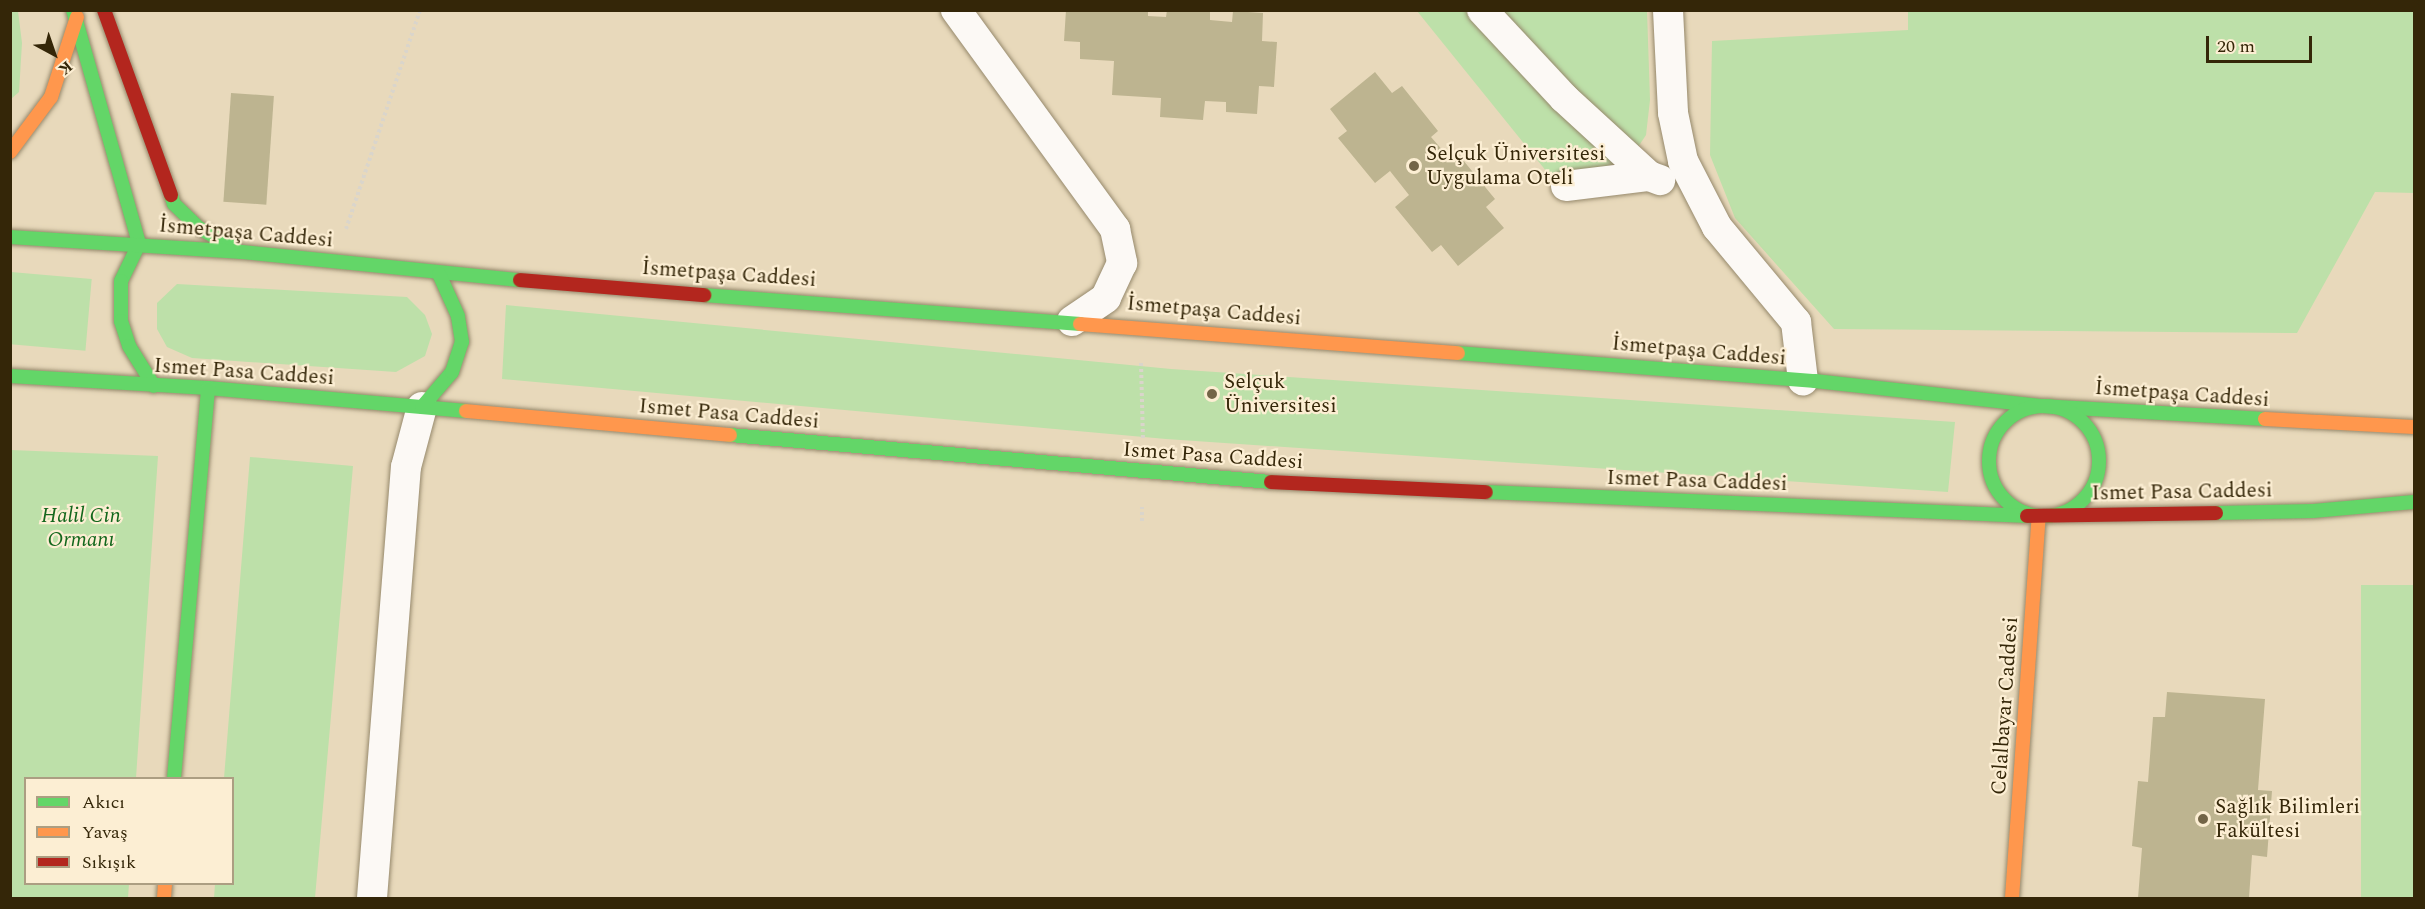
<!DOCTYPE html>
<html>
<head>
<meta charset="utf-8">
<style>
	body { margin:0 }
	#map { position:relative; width:2425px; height:909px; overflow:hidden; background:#e8d9bb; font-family:Spectral,serif }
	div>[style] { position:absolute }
	.green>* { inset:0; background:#bde0a9; transform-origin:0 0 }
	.building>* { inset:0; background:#bdb490; transform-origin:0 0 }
	.path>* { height:4px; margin-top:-2px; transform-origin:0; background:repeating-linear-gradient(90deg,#dad5cb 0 3px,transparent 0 6px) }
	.roads { filter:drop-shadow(0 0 2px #96896c) drop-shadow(0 0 2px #96896c) }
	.street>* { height:30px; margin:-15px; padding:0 15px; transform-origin:15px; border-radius:15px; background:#fcf9f5 }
	.fast>* { height:14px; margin:-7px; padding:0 7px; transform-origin:7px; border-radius:7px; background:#63d668 }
	.fast>.ring { margin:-7px; padding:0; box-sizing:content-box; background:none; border:14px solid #63d668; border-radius:50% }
	.slow>* { height:14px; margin:-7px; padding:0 7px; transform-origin:7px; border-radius:7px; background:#ff974d }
	.jam>* { height:14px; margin:-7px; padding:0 7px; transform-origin:7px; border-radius:7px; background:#b3261e }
	.dots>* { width:16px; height:16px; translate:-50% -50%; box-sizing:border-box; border:3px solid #fceed3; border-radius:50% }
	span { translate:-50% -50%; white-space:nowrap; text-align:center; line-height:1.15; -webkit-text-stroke:4.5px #fceed3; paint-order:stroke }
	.poi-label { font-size:21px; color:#342608 }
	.left { translate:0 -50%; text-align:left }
	.street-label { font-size:21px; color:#342608 }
	.park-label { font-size:21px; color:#13671c; font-style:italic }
	.frame { position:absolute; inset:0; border:12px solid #342608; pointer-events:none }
	.legend { position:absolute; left:24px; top:777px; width:210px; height:108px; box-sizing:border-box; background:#fceed3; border:2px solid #ac9e82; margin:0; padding:8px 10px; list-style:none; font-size:18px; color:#342608 }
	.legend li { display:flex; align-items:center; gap:12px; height:30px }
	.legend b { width:30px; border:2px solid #ac9e82 }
	.north { position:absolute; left:24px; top:24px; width:60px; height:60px; -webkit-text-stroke:4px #fceed3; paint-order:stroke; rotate:140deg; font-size:16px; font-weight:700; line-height:24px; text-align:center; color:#342608 }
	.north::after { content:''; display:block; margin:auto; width:21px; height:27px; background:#342608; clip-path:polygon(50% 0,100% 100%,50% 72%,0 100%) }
	.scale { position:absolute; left:2206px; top:36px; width:106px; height:27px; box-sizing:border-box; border:3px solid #342608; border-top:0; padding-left:8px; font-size:18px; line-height:21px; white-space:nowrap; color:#342608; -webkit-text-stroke:4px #fceed3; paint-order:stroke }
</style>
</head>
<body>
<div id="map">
	<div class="green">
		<i style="clip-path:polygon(11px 10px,18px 11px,22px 43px,19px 92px,11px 99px)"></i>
		<i style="clip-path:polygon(1417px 11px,1647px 11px,1650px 100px,1646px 135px,1632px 156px,1559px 187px)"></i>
		<i style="clip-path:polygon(1908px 11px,2414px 11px,2414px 193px,2375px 192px,2297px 333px,1834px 329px,1735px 218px,1710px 155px,1712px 41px,1908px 30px)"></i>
		<i style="left:11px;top:272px;width:81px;height:72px;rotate:5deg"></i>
		<i style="clip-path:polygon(177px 284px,407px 297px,425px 315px,432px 334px,425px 356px,396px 372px,192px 358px,167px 347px,157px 329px,157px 303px)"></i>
		<i style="clip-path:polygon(506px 305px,1171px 369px,1955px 422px,1948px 492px,1166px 439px,502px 379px)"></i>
		<i style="clip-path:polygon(11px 450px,158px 456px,136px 778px,26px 778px,26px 884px,129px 884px,128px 898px,11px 898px)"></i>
		<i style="clip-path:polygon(250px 457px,353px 466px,315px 898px,214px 898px,215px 884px,232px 884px,232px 778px,224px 778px)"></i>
		<i style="left:2414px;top:585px;width:313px;height:53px;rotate:90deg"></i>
	</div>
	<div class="building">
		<i style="clip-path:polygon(1066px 10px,1148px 10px,1148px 16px,1166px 17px,1167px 10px,1210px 10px,1210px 20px,1232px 22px,1233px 11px,1263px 13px,1262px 41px,1277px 42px,1274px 87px,1259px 86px,1257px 114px,1226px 112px,1226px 102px,1205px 101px,1203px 120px,1160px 117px,1161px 98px,1112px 95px,1114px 61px,1080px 59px,1080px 42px,1064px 41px)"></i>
		<i style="clip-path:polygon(1375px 72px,1392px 93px,1402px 86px,1438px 131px,1431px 137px,1451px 160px,1458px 154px,1495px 199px,1486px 207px,1504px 228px,1458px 266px,1441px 245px,1432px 252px,1395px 207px,1409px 195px,1390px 171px,1375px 183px,1338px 138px,1347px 131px,1330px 109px)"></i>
		<i style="left:231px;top:93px;width:43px;height:109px;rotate:4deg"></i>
		<i style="clip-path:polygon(2167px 692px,2265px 699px,2258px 790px,2272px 791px,2267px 857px,2252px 855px,2249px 898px,2138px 898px,2142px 848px,2132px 846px,2138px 781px,2148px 782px,2153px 717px,2165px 717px)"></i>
	</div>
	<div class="path">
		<i style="left:346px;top:229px;width:231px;rotate:-71.3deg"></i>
		<i style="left:1141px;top:363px;width:76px;rotate:88.5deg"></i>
		<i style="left:1142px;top:521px;width:14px;rotate:-90deg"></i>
	</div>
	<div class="roads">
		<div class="street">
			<i style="left:956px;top:10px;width:271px;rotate:54deg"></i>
			<i style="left:1115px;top:229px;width:35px;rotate:78deg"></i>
			<i style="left:1122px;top:263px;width:38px;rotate:115deg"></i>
			<i style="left:1106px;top:298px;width:41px;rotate:145.9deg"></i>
			<i style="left:1482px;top:10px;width:120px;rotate:47deg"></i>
			<i style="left:1564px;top:98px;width:115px;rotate:42.5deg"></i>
			<i style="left:1668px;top:10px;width:103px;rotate:87.2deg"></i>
			<i style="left:1673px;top:113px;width:49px;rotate:78.2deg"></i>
			<i style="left:1683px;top:161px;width:74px;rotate:62.7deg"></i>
			<i style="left:1717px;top:227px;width:124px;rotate:50.3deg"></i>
			<i style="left:1796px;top:322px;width:59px;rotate:83.2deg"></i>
			<i style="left:1566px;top:186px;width:84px;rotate:-6.9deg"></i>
			<i style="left:1649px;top:176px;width:12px;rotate:20deg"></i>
			<i style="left:372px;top:898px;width:432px;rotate:-85.5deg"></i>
			<i style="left:406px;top:467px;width:62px;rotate:-75.1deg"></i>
		</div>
		<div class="fast">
			<i style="left:73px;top:10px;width:243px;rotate:74.2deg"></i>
			<i style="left:139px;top:244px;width:41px;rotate:115.9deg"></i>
			<i style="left:121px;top:281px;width:40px;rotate:90deg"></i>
			<i style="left:121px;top:321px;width:26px;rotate:72deg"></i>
			<i style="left:129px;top:346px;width:47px;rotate:58deg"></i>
			<i style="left:171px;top:195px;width:9px;rotate:72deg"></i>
			<i style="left:174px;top:204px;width:35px;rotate:44deg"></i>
			<i style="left:199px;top:228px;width:41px;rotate:29.1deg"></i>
			<i style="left:10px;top:237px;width:232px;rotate:3.7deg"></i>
			<i style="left:242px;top:252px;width:279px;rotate:5.8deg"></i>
			<i style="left:704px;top:295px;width:377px;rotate:4.4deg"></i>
			<i style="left:1458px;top:353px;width:358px;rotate:4.5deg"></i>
			<i style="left:1815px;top:381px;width:227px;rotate:6.3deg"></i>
			<i style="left:2041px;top:406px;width:224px;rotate:3.3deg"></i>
			<i style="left:10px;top:376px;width:198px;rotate:3.5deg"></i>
			<i style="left:208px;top:388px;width:259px;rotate:5.1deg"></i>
			<i class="ring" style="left:1989px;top:406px;width:96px;height:96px"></i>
			<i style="left:422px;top:407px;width:46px;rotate:-49.4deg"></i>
			<i style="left:452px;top:372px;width:32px;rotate:-72deg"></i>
			<i style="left:462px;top:342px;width:26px;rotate:-99deg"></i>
			<i style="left:458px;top:316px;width:46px;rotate:-114.3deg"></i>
			<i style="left:730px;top:435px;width:543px;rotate:4.97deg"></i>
			<i style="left:1486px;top:492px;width:542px;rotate:2.54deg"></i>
			<i style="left:2216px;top:513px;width:97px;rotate:-1.2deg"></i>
			<i style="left:2313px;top:511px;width:101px;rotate:-5.1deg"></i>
			<i style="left:174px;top:778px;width:391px;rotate:-85deg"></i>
		</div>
		<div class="slow">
			<i style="left:10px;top:152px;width:69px;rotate:-53.3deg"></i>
			<i style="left:51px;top:97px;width:84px;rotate:-72deg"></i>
			<i style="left:1080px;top:324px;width:379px;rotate:4.4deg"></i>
			<i style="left:466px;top:411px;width:265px;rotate:5.2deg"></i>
			<i style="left:2265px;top:419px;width:149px;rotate:3.1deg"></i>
			<i style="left:164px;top:898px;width:14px;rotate:-86deg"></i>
			<i style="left:2012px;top:898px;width:383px;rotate:-86deg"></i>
		</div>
		<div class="jam">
			<i style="left:104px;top:10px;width:197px;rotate:70.1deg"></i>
			<i style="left:520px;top:280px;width:185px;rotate:4.7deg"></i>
			<i style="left:1271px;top:482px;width:215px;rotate:2.7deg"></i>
			<i style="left:2027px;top:516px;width:189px;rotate:-0.9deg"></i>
		</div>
	</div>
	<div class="dots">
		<i style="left:1414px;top:166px;background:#736547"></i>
		<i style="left:1212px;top:394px;background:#736547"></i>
		<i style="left:2203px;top:819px;background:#736547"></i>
	</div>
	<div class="poi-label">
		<span class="left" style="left:1426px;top:166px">Selçuk Üniversitesi<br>Uygulama Oteli</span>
		<span class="left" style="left:1224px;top:394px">Selçuk<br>Üniversitesi</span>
		<span class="left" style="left:2215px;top:819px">Sağlık Bilimleri<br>Fakültesi</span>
	</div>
	<div class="street-label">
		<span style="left:246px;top:233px;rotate:5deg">İsmetpaşa Caddesi</span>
		<span style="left:729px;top:274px;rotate:4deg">İsmetpaşa Caddesi</span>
		<span style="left:1214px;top:311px;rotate:5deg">İsmetpaşa Caddesi</span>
		<span style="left:1699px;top:351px;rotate:5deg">İsmetpaşa Caddesi</span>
		<span style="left:244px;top:372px;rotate:4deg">Ismet Pasa Caddesi</span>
		<span style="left:2182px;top:394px;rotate:4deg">İsmetpaşa Caddesi</span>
		<span style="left:729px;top:414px;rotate:5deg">Ismet Pasa Caddesi</span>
		<span style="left:1213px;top:456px;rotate:4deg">Ismet Pasa Caddesi</span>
		<span style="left:1697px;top:481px;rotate:2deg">Ismet Pasa Caddesi</span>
		<span style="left:2182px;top:492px;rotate:-1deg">Ismet Pasa Caddesi</span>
		<span style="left:2005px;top:706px;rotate:-86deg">Celalbayar Caddesi</span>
	</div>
	<div class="park-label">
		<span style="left:81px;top:528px">Halil Cin<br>Ormanı</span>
	</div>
	<div class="frame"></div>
	<ul class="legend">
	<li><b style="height:8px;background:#63d668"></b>Akıcı</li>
	<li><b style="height:8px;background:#ff974d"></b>Yavaş</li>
	<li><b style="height:8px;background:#b3261e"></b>Sıkışık</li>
	</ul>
	<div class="north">K</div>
	<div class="scale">20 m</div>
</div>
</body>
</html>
